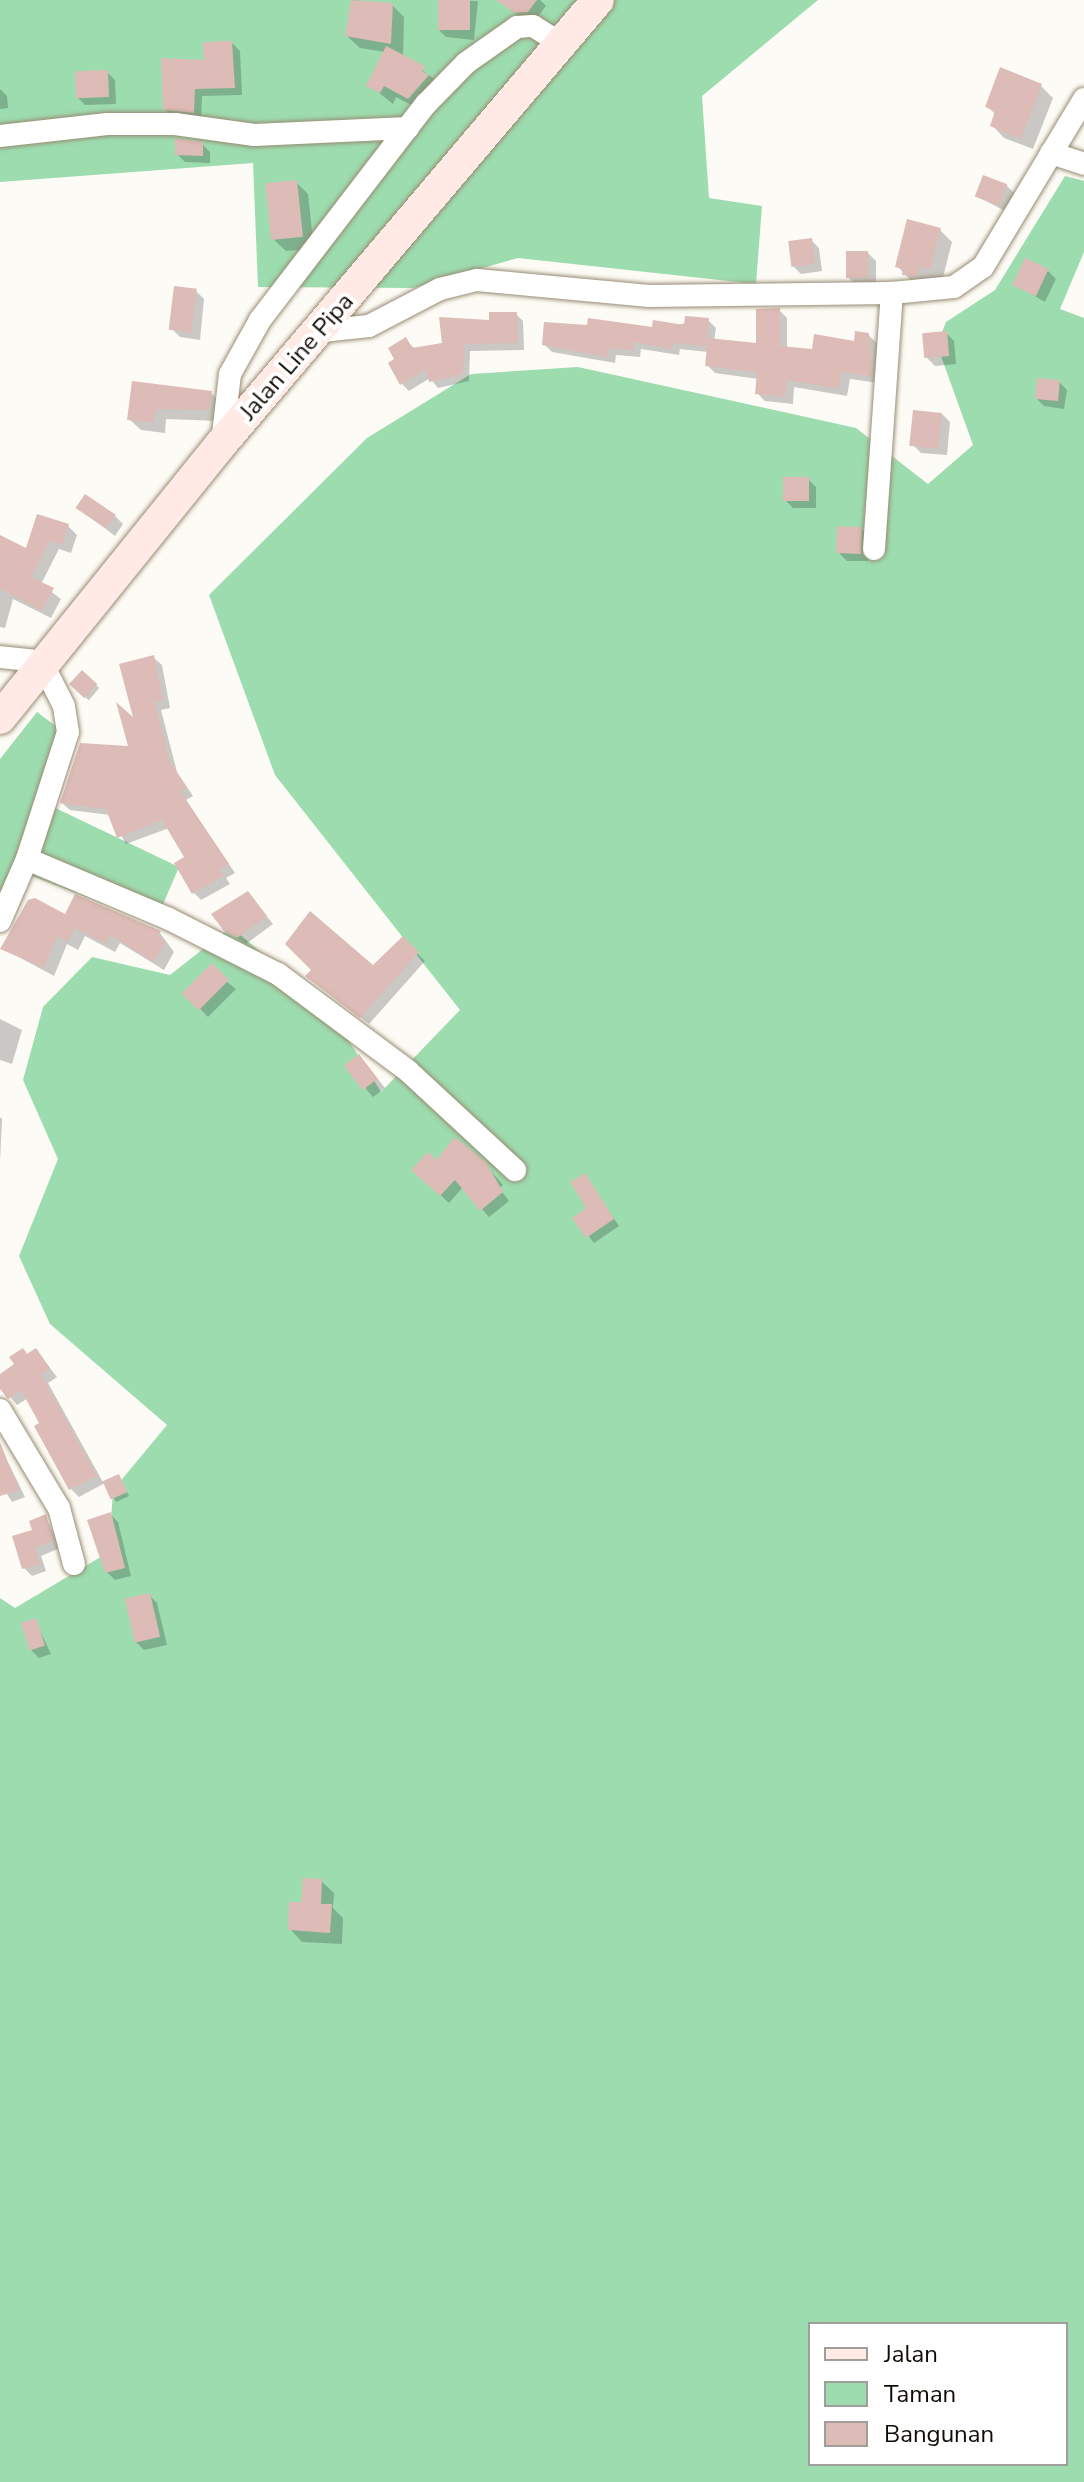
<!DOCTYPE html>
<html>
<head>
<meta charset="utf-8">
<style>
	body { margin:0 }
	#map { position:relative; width:1084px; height:2482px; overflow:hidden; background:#fdfbf5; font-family:"Nunito Sans",sans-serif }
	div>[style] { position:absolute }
	.green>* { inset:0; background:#9ddcaf }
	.shadow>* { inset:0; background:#0003; transform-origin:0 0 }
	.building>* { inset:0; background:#ddbbb6; transform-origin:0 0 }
	.roads { filter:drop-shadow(0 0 2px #988c72) drop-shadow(0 0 2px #988c72) }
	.minor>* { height:22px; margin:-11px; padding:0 11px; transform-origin:11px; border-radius:11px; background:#fff }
	.secondary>* { height:32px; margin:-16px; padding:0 16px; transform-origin:16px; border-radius:16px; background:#ffeae5 }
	span { translate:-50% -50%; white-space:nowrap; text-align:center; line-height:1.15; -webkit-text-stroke:8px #fff; paint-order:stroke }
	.street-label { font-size:24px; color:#100c04 }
	.legend { position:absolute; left:808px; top:2322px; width:260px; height:144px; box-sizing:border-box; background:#fff; border:2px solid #9f9e9b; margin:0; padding:10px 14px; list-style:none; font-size:24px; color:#100c04 }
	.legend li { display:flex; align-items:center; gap:16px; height:40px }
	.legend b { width:40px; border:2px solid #9f9e9b }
</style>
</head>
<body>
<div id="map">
	<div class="green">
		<i style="clip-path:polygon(0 0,818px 0,702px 96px,709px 198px,762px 206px,756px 284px,518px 258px,413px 288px,258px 287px,253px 163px,0 182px)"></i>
		<i style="clip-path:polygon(evenodd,1065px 176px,1084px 181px,1084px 252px,1060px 309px,1084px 318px,1084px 2482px,0 2482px,0 1598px,15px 1608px,109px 1552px,113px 1490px,167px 1425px,50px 1324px,19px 1256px,58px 1159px,23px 1080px,43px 1007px,92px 957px,170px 975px,231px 927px,331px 1012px,381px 1092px,460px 1010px,275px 775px,209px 595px,367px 438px,471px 374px,578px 367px,856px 428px,928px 484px,973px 445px,937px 345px,946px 322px,995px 290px,1065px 176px,810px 2324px,1066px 2324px,1066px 2464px,810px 2464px,810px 2324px)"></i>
		<i style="clip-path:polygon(37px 712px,69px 736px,49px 805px,179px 867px,155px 923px,29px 875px,0 923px,0 759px)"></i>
	</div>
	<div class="shadow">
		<i style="clip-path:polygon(353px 0,392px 5px,404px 17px,403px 57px,436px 80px,421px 110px,396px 97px,393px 104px,369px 85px,385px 52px,360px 48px,347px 36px)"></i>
		<i style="clip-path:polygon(440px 0,478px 1px,474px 40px,446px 37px,438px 29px)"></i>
		<i style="clip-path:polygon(498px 0,540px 0,546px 6px,536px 19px,524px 20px)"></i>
		<i style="clip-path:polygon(232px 43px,240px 51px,242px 95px,202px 96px,201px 119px,173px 117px,165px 109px,206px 62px)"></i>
		<i style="clip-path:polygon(107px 72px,115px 80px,116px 104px,85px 105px,77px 97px)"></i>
		<i style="clip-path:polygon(1041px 86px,1053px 98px,1033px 149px,1004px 138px,992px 125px,996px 115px,987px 106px)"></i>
		<i style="clip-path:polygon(0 89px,7px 96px,8px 108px,0 109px)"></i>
		<i style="clip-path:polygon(202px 144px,210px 152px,210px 163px,185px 162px,177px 154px)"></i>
		<i style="clip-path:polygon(296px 182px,308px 194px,314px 249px,286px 251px,273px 239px)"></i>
		<i style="clip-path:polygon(1006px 185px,1014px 193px,1007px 212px,978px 197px)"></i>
		<i style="clip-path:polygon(940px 230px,952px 242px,942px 281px,932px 278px,929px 288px,916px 286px,897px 266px)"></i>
		<i style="clip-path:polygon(812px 241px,819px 248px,822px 271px,801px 274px,793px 266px)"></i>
		<i style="clip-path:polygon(868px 253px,876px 261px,876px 284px,856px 285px,848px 277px)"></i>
		<i style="clip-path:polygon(1048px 271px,1056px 279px,1045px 302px,1016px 285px)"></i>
		<i style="clip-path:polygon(196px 291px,204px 299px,200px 340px,180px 337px,172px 329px)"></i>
		<i style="clip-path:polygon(779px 310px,787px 318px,787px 349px,813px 352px,856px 343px,868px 335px,877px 343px,879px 383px,850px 379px,847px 396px,794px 387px,793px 404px,765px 401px,757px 393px,758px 379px,715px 373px,707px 365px,708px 352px,680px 349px,679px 355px,641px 349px,640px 357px,616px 355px,615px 363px,552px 352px,544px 344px,708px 320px,716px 328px,714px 341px,758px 345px)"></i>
		<i style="clip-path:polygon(516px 314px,523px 321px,524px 350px,470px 351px,469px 381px,438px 388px,430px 378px,409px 391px,402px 384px,397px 360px,406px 340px,415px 349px,444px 345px)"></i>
		<i style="clip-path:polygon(946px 333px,954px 341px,956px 364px,935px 366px,927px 358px)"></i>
		<i style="clip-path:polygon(1059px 382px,1067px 390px,1064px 409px,1044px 406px,1036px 398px)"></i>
		<i style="clip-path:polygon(134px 383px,211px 393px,222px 404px,220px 421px,166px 419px,165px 433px,141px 430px,129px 419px)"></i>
		<i style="clip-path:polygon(942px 414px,950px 422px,947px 455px,921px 453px,913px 445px)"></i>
		<i style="clip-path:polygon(808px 479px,816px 487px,816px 508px,793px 508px,785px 500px)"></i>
		<i style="clip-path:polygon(79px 508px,115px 516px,123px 524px,115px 536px)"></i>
		<i style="clip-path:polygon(68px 526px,77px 535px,71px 553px,59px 549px,41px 584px,61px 599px,51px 618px,13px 599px,5px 628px,0 627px,0 537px,27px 551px)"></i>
		<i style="clip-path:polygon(861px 529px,869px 537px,868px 561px,847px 561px,839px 553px)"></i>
		<i style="clip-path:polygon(154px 658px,162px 665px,170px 708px,161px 710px,177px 772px,193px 796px,186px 800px,235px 873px,226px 878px,230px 884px,201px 900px,193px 892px,187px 858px,169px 828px,126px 844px,110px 815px,70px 810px,62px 803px,131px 748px)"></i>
		<i style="left:82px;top:673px;width:23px;height:16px;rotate:41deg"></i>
		<i style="clip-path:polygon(248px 893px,273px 924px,246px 944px,225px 930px)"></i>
		<i style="clip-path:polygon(76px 897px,160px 933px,174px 952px,164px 970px,120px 943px,115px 952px,85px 936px,78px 950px,67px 944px,54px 976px,2px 948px,66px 916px)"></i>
		<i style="clip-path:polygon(403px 939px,425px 961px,369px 1024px,308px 976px,373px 968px)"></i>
		<i style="clip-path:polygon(209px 968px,236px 989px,208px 1017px,185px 993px)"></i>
		<i style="clip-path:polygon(0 1019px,22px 1030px,12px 1064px,0 1060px)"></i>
		<i style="clip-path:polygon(367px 1065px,385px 1088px,373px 1097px,366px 1089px)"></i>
		<i style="clip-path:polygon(0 1117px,2px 1119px,0 1162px)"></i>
		<i style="clip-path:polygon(437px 1163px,484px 1163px,503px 1185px,499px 1188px,509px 1201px,489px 1217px,463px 1187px,449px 1203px,414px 1170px)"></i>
		<i style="clip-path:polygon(584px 1175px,619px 1226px,594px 1243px,575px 1218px,589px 1209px)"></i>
		<i style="clip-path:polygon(28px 1356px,43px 1359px,57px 1377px,48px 1383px,104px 1484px,118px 1477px,129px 1496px,116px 1502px,105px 1483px,79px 1497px,71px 1489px,28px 1398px,17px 1405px,0 1385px,0 1377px)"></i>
		<i style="clip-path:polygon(9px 1464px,25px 1497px,12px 1502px,0 1483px,0 1467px)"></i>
		<i style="clip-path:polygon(110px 1514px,118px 1522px,131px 1576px,115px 1580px,107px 1572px)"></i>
		<i style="clip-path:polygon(46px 1517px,60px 1548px,41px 1556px,46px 1571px,32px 1576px,24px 1568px,35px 1531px)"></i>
		<i style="clip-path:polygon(149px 1595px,157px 1603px,167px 1645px,144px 1650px,136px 1642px)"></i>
		<i style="clip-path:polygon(35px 1620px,51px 1654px,39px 1658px,31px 1650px)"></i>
		<i style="clip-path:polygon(321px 1881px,334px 1893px,333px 1908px,343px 1918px,342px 1944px,302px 1942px,290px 1929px)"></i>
	</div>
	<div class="building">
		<i style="clip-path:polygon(351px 0,393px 3px,391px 44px,345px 36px)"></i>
		<i style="left:438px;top:0;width:32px;height:30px"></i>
		<i style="clip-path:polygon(496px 0,537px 0,528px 12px,515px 13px)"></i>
		<i style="clip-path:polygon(232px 41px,235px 88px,195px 89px,194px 113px,163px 110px,161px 58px,204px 60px,203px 42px)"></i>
		<i style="clip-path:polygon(386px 46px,425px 66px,422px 71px,429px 75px,408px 99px,384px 86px,380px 93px,366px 86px)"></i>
		<i style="clip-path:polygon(1000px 67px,1042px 84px,1021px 139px,990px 126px,995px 111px,985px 107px)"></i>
		<i style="left:108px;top:70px;width:27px;height:33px;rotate:88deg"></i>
		<i style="clip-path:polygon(175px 138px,203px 142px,203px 156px,175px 155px)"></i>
		<i style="left:983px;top:175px;width:26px;height:23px;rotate:21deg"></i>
		<i style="left:297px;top:180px;width:57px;height:32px;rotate:84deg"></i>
		<i style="clip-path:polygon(907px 219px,941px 228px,930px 270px,920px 267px,917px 276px,902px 275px,903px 269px,895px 267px)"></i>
		<i style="left:812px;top:238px;width:26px;height:24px;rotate:83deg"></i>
		<i style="left:846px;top:251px;width:22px;height:27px"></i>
		<i style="left:1025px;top:258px;width:26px;height:30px;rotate:25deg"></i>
		<i style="left:174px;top:286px;width:23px;height:44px;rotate:7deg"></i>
		<i style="clip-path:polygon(780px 308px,780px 346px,812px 349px,814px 334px,854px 341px,855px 331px,869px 333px,872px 376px,842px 372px,839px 389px,787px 380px,785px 397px,755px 394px,757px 372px,705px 366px,708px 338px,756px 343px,756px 309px)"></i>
		<i style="clip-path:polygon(489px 312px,517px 312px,518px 343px,464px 344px,463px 374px,429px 382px,426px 370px,400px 385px,388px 363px,394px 359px,388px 348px,406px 337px,412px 348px,442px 343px,439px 317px,489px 320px)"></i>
		<i style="clip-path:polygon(685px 316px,709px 318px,706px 346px,673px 343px,672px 349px,634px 342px,633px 350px,608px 348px,607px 357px,542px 345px,544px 322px,587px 325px,588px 318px,652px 327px,653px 320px,684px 325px)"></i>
		<i style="left:947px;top:331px;width:25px;height:25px;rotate:85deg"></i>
		<i style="left:1037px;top:378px;width:23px;height:21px;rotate:5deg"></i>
		<i style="clip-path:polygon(132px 381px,212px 391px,209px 410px,156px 409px,154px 423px,127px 420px)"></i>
		<i style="left:913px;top:410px;width:29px;height:36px;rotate:6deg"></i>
		<i style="left:783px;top:477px;width:26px;height:24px"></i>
		<i style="left:85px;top:494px;width:37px;height:17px;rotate:34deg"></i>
		<i style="clip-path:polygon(37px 514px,69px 524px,62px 545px,50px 541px,31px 577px,54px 588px,42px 611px,0 589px,0 535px,26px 548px)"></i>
		<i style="left:862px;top:527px;width:27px;height:25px;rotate:92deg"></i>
		<i style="clip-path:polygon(154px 655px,163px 701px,155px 702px,170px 762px,187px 788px,180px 791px,229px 864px,220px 869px,223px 876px,192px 894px,174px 863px,184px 857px,162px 820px,117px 838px,106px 809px,60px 803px,80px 743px,128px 746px,116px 702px,133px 717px,119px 664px)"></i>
		<i style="left:82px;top:670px;width:21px;height:19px;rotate:43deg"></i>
		<i style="clip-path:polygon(248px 891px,267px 916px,237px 938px,224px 931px,211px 914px)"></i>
		<i style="clip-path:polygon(75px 894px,161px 931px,158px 936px,166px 941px,154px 962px,110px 935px,106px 944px,75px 928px,68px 942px,57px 936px,44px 968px,0 949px,28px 900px,35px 898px,65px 914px)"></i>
		<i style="clip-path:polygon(310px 911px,373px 965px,403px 936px,419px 952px,360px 1018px,305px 976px,311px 970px,285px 944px)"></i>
		<i style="left:212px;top:963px;width:24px;height:43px;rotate:45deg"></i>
		<i style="left:359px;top:1054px;width:31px;height:19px;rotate:53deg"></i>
		<i style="clip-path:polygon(455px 1137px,486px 1162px,503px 1192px,480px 1211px,455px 1180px,440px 1196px,411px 1170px,428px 1152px,436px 1160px)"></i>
		<i style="clip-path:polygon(585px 1173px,614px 1219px,586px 1238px,572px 1218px,586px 1208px,570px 1182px)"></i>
		<i style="clip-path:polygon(23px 1348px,27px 1354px,36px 1348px,50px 1368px,41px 1375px,97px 1476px,69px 1490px,34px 1426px,39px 1423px,21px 1390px,8px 1399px,0 1389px,0 1374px,14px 1364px,9px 1357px)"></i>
		<i style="clip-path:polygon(0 1442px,19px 1490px,0 1496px)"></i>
		<i style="left:119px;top:1474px;width:20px;height:18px;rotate:66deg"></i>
		<i style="clip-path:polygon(111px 1512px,125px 1568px,105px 1573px,87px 1520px)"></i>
		<i style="clip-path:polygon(46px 1514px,53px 1540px,35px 1548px,40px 1564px,22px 1569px,12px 1536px,32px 1530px,29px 1521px)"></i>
		<i style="left:150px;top:1593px;width:45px;height:26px;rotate:77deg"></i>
		<i style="left:36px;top:1618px;width:29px;height:16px;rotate:72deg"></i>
		<i style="clip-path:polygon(303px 1878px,322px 1879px,321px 1904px,332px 1904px,330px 1933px,288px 1930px,289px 1902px,301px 1902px)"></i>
	</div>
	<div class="roads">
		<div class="minor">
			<i style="left:0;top:136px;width:108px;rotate:-6.4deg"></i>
			<i style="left:107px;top:124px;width:68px"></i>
			<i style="left:175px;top:124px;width:80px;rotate:7.9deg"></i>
			<i style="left:254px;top:135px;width:154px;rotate:-2.6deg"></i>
			<i style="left:1051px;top:153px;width:35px;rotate:18deg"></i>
			<i style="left:322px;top:331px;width:47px;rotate:-6.1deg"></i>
			<i style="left:369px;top:326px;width:80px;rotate:-27.5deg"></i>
			<i style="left:440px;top:289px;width:38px;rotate:-14deg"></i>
			<i style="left:477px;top:280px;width:173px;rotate:5.3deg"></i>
			<i style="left:649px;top:296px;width:243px;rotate:-0.7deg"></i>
			<i style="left:892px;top:293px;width:62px;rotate:-5.5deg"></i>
			<i style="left:954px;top:287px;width:35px;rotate:-35deg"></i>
			<i style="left:983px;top:267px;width:196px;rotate:-59deg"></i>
			<i style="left:222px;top:443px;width:69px;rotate:-83.4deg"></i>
			<i style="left:230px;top:374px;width:62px;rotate:-60.9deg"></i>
			<i style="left:260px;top:320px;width:272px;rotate:-52.5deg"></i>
			<i style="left:426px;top:104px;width:57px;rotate:-45.7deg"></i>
			<i style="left:466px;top:63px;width:62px;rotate:-35.2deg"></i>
			<i style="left:517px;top:27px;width:16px;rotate:-4deg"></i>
			<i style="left:533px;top:26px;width:34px;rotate:32deg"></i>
			<i style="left:874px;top:549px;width:257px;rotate:-86deg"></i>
			<i style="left:0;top:657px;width:47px;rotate:6.1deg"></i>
			<i style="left:27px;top:859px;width:154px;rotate:22.9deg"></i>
			<i style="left:169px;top:919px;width:122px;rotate:26.8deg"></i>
			<i style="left:278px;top:974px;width:162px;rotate:36.7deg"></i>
			<i style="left:408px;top:1071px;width:146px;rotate:42.8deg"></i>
			<i style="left:0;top:921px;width:68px;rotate:-66.5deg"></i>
			<i style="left:27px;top:859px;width:133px;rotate:-72.1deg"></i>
			<i style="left:68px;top:732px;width:26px;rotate:-99deg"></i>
			<i style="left:64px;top:706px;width:44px;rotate:-117.1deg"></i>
			<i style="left:0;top:1410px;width:114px;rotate:59deg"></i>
			<i style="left:59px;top:1508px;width:58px;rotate:75deg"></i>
		</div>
		<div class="secondary">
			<i style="left:0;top:718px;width:353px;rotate:-51.1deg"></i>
			<i style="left:222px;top:443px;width:581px;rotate:-49.68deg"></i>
		</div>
	</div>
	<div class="street-label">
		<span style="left:297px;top:357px;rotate:-49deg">Jalan Line Pipa</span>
	</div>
	<ul class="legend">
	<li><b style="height:10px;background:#ffeae5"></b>Jalan</li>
	<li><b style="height:22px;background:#9ddcaf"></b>Taman</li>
	<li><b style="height:22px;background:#ddbbb6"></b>Bangunan</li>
	</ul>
</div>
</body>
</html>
